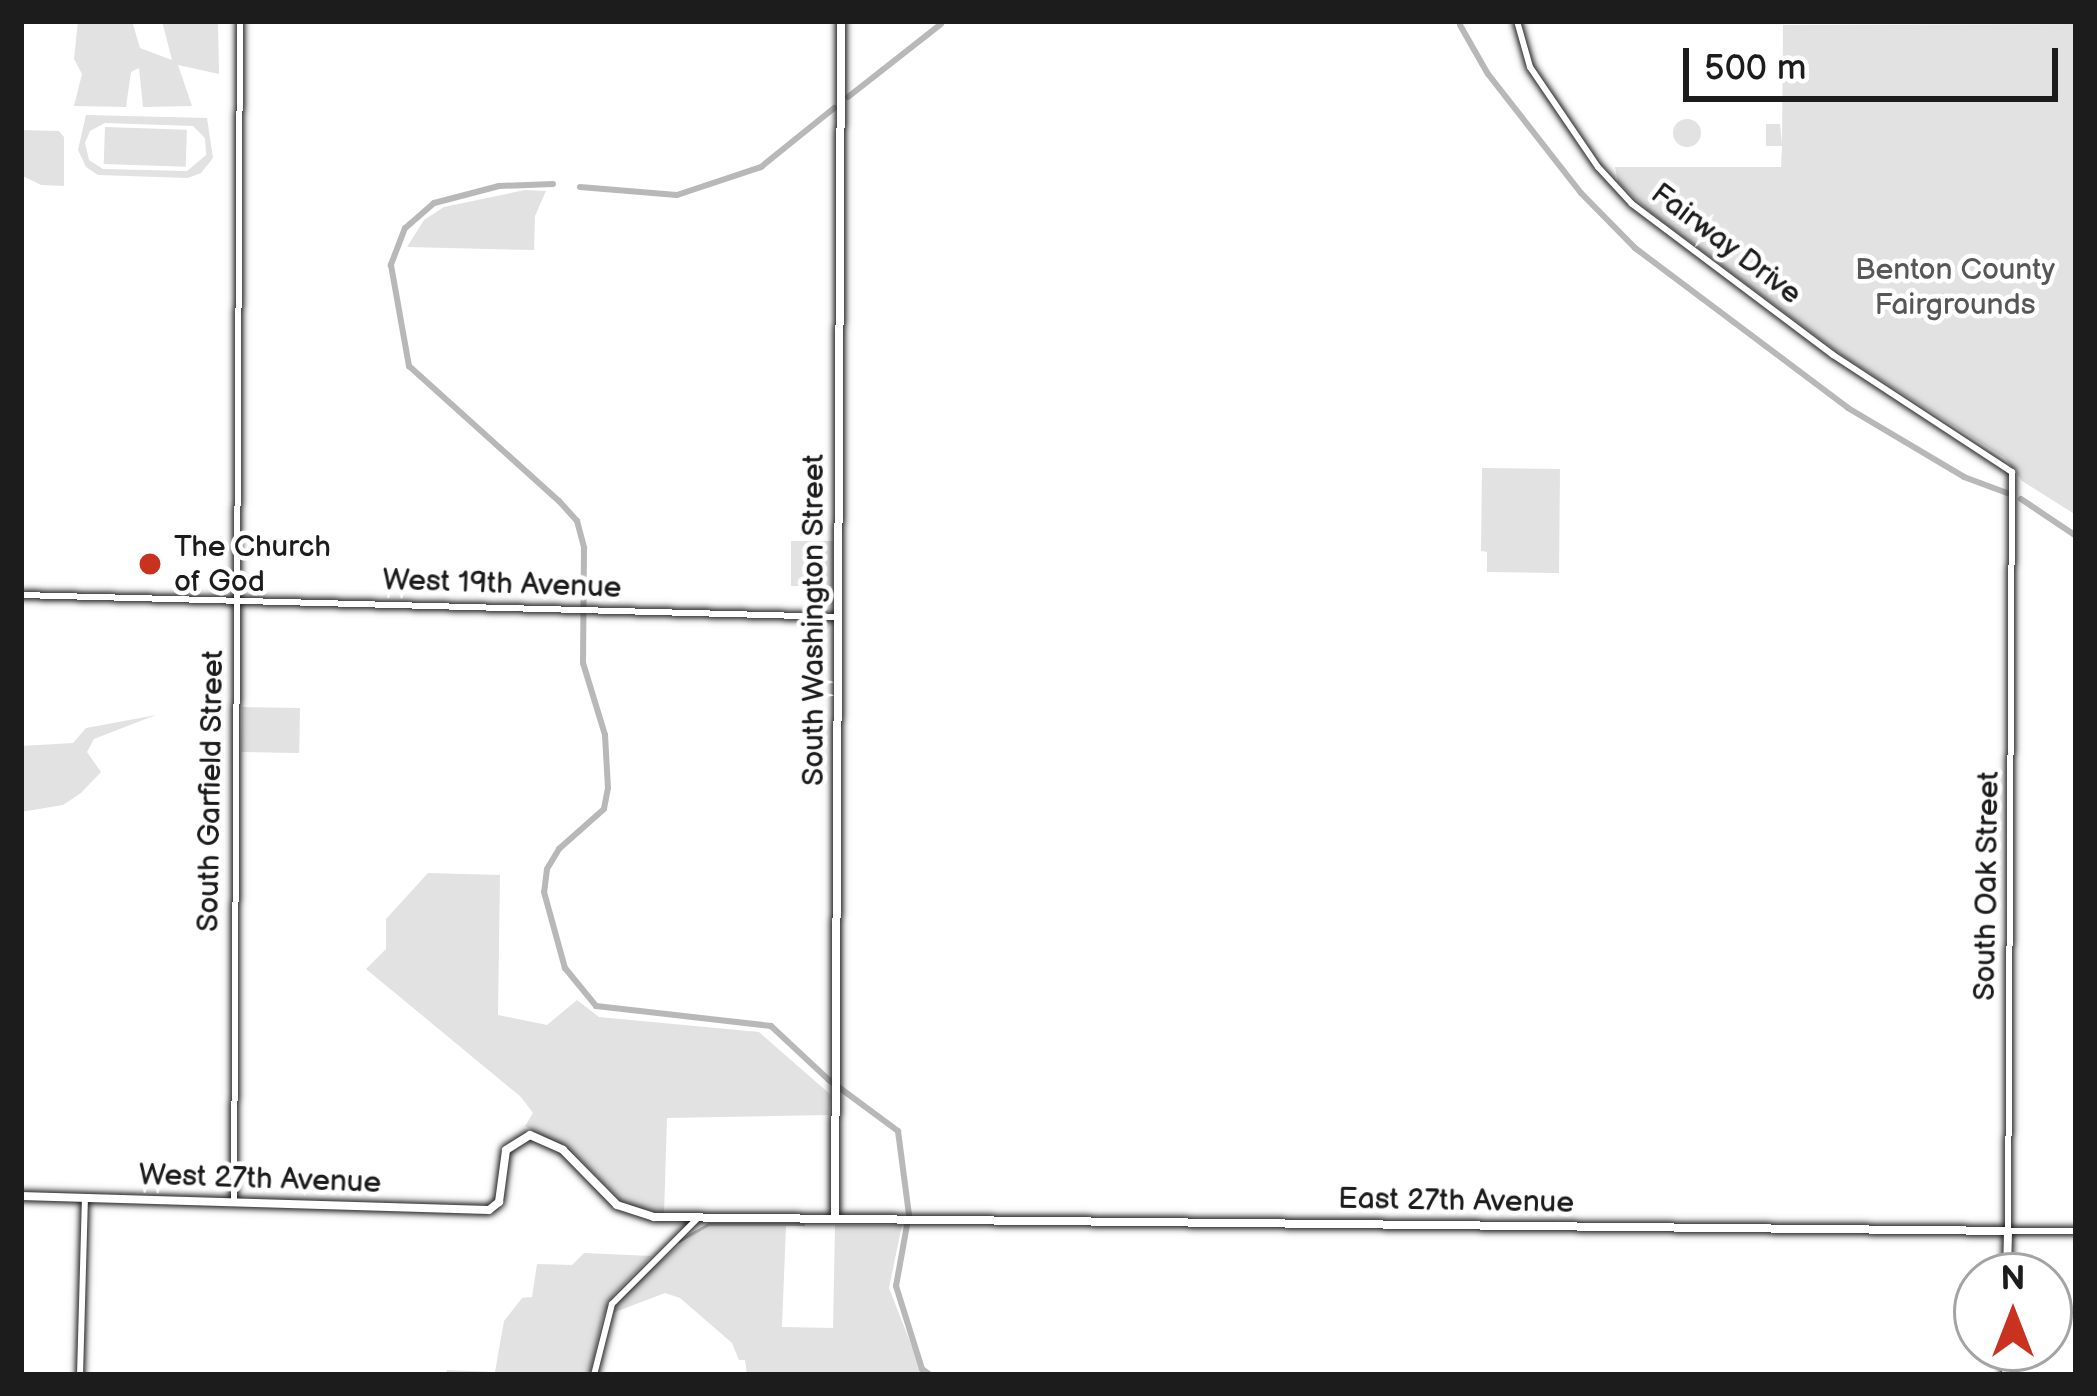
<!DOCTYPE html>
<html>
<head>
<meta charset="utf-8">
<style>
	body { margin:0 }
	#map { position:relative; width:2097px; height:1396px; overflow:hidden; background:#fff; font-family:"Balsamiq Sans",sans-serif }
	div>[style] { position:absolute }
	.green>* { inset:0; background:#e2e2e2; transform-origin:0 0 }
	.round { border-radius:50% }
	.stream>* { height:3px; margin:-1.5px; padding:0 1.5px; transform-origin:1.5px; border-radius:1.5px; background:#b8b8b8 }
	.canal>* { height:6px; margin:-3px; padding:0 3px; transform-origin:3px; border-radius:3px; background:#b8b8b8 }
	.roads { filter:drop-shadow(0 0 3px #1c1c1c) drop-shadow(0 0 3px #1c1c1c) }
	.tertiary>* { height:6px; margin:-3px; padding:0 3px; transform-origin:3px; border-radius:3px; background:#fff }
	.secondary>* { height:8px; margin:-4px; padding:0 4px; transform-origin:4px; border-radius:4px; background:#fff }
	.dots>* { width:33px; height:33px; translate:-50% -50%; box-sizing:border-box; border:6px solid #fff; border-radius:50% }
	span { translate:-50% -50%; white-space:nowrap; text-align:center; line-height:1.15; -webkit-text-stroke:9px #fff; paint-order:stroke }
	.street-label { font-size:30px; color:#1c1c1c }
	.park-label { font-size:30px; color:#575757 }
	.poi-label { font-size:30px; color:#1c1c1c }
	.left { translate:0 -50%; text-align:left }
	.frame { position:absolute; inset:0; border:24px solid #1c1c1c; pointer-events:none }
	.north { position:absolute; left:1953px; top:1252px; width:120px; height:120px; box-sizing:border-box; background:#fff; border:3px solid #a4a4a4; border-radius:50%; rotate:0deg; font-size:33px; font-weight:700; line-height:48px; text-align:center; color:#1c1c1c }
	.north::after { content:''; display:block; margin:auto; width:42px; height:54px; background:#c8321e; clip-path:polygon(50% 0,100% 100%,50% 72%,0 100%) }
	.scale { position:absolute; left:1683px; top:48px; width:375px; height:54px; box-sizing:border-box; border:6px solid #1c1c1c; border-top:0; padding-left:15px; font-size:36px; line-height:42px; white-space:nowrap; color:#1c1c1c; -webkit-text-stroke:9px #fff; paint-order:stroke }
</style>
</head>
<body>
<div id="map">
	<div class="green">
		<i style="clip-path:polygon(78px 21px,132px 21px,140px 48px,172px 60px,162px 21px,218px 21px,219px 74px,178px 65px,192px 106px,143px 107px,139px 68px,131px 72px,126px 107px,74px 106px,82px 74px,74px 59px)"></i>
		<i style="clip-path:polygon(2076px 24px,2076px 515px,2022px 481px,2005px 458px,1843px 356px,1650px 212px,1618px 182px,1615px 167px,1781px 167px,1782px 146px,1766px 146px,1766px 124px,1780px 124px,1782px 144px,1783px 25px)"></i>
		<i style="clip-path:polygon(evenodd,86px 115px,207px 118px,213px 158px,201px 173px,188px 178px,98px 175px,86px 167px,78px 150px,86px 115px,105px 123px,193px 126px,205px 138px,206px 155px,187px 171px,103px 169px,89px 160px,85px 143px,90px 131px,105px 123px)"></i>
		<i class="round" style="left:1673px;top:119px;width:28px;height:28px"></i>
		<i style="left:105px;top:127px;width:82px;height:37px;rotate:2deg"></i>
		<i style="clip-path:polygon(21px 130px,59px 131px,64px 137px,64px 186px,41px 185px,21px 175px)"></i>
		<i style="clip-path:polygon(525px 190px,546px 191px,535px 216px,534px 250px,407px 247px,424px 220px,444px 207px)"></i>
		<i style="clip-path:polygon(1482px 468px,1560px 469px,1559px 573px,1487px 572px,1487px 552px,1481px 551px)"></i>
		<i style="left:791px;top:541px;width:42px;height:45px"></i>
		<i style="left:242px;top:707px;width:58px;height:45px;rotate:1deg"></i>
		<i style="clip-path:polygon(156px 715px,94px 739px,87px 752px,101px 772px,81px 793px,63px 805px,21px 812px,21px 746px,73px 743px,86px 728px)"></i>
		<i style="clip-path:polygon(428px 873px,500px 875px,498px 1015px,547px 1025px,577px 1000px,599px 1017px,759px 1032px,831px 1095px,829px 1115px,667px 1118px,664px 1214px,625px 1204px,574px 1153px,525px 1126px,533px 1113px,521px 1097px,366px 969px,386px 949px,386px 919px)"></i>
		<i style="clip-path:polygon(706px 1224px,786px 1225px,782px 1327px,833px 1328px,835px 1225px,902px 1225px,889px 1288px,923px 1375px,747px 1375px,745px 1360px,739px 1360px,732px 1343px,680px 1298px,665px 1293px,610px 1314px,632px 1285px)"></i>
		<i style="clip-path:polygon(584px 1253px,651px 1256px,614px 1294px,602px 1318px,590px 1375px,445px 1375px,447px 1370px,495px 1372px,504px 1321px,522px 1298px,532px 1297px,537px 1264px,572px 1265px)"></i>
	</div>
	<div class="stream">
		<i style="left:679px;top:1241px;width:34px;rotate:-30deg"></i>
		<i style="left:709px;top:1224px;width:94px"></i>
	</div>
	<div class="canal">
		<i style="left:1460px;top:25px;width:56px;rotate:60.3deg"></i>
		<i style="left:1488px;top:74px;width:151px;rotate:52deg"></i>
		<i style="left:1581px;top:193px;width:77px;rotate:45.5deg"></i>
		<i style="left:1635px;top:248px;width:266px;rotate:36.9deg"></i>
		<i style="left:1848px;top:408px;width:135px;rotate:30.7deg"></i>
		<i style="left:1964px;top:477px;width:46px;rotate:20.4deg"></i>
		<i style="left:848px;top:97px;width:118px;rotate:-38.1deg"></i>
		<i style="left:553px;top:184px;width:54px;rotate:177.9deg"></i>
		<i style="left:499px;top:186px;width:67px;rotate:165.3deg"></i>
		<i style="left:434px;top:203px;width:38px;rotate:139deg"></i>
		<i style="left:405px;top:228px;width:40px;rotate:111deg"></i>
		<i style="left:391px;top:265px;width:103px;rotate:79.9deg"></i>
		<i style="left:409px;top:366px;width:202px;rotate:42deg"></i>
		<i style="left:559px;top:501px;width:27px;rotate:48deg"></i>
		<i style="left:577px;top:521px;width:28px;rotate:75deg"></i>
		<i style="left:584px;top:548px;width:115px;rotate:90.5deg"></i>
		<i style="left:583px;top:663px;width:75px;rotate:73deg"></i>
		<i style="left:605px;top:735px;width:53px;rotate:86.8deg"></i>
		<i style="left:608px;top:788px;width:21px;rotate:101deg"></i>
		<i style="left:604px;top:809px;width:60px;rotate:138.4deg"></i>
		<i style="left:559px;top:849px;width:23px;rotate:121deg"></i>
		<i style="left:547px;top:869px;width:23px;rotate:97deg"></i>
		<i style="left:544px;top:892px;width:79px;rotate:74.6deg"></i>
		<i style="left:565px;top:968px;width:49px;rotate:50.8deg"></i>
		<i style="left:596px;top:1006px;width:176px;rotate:6.5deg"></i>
		<i style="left:771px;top:1026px;width:79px;rotate:43deg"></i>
		<i style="left:829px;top:1080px;width:86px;rotate:36.5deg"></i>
		<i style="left:898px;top:1131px;width:84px;rotate:82.5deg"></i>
		<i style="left:580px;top:187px;width:97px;rotate:4.7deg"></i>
		<i style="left:677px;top:195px;width:89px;rotate:-18.4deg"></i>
		<i style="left:761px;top:167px;width:94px;rotate:-38.9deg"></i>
		<i style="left:2021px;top:499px;width:66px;rotate:33.9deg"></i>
		<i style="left:907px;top:1225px;width:62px;rotate:100.2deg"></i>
		<i style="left:896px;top:1286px;width:87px;rotate:72.6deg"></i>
		<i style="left:922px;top:1369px;width:10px;rotate:37deg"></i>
	</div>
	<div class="roads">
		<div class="tertiary">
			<i style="left:1517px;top:21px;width:48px;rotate:74.2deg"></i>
			<i style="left:1530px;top:67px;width:121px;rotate:55.8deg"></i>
			<i style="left:1598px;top:167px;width:50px;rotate:47.4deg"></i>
			<i style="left:1632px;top:204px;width:251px;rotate:36.9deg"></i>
			<i style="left:1833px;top:355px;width:214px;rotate:33.2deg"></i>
			<i style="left:2012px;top:472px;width:759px;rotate:90.3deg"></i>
			<i style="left:2008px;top:1231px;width:68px"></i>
			<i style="left:21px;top:595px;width:817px;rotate:1.54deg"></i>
			<i style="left:234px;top:1202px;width:1181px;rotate:-89.71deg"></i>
			<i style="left:80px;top:1375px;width:178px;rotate:-88.4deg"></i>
			<i style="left:594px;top:1375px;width:73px;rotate:-75.8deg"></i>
			<i style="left:612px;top:1304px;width:122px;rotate:-45deg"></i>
		</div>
		<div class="secondary">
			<i style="left:21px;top:1196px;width:468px;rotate:1.7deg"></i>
			<i style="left:489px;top:1210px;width:13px;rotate:-39deg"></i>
			<i style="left:499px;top:1202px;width:52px;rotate:-82.3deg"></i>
			<i style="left:506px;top:1150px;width:28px;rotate:-32deg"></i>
			<i style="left:530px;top:1135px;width:36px;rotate:24deg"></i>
			<i style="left:563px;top:1150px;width:77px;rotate:45.5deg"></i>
			<i style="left:617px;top:1205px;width:39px;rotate:18deg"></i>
			<i style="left:654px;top:1217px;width:1354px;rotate:0.59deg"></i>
			<i style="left:2008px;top:1231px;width:45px;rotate:91.3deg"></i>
			<i style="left:835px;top:1218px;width:1197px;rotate:-89.71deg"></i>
			<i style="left:2006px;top:1375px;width:27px;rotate:-88deg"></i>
		</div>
	</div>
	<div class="dots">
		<i style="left:150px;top:564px;background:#c8321e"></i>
	</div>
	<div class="street-label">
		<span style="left:1726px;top:244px;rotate:37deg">Fairway Drive</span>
		<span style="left:502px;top:584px;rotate:2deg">West 19th Avenue</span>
		<span style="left:814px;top:620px;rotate:-90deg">South Washington Street</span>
		<span style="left:211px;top:791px;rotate:-89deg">South Garfield Street</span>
		<span style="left:1987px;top:886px;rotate:-89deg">South Oak Street</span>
		<span style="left:260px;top:1179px;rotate:2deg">West 27th Avenue</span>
		<span style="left:1456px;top:1201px;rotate:1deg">East 27th Avenue</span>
	</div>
	<div class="park-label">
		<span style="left:1955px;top:287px">Benton County<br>Fairgrounds</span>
	</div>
	<div class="poi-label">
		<span class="left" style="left:174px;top:564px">The Church<br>of God</span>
	</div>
	<div class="frame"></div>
	<div class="north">N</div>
	<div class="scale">500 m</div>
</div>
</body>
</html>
